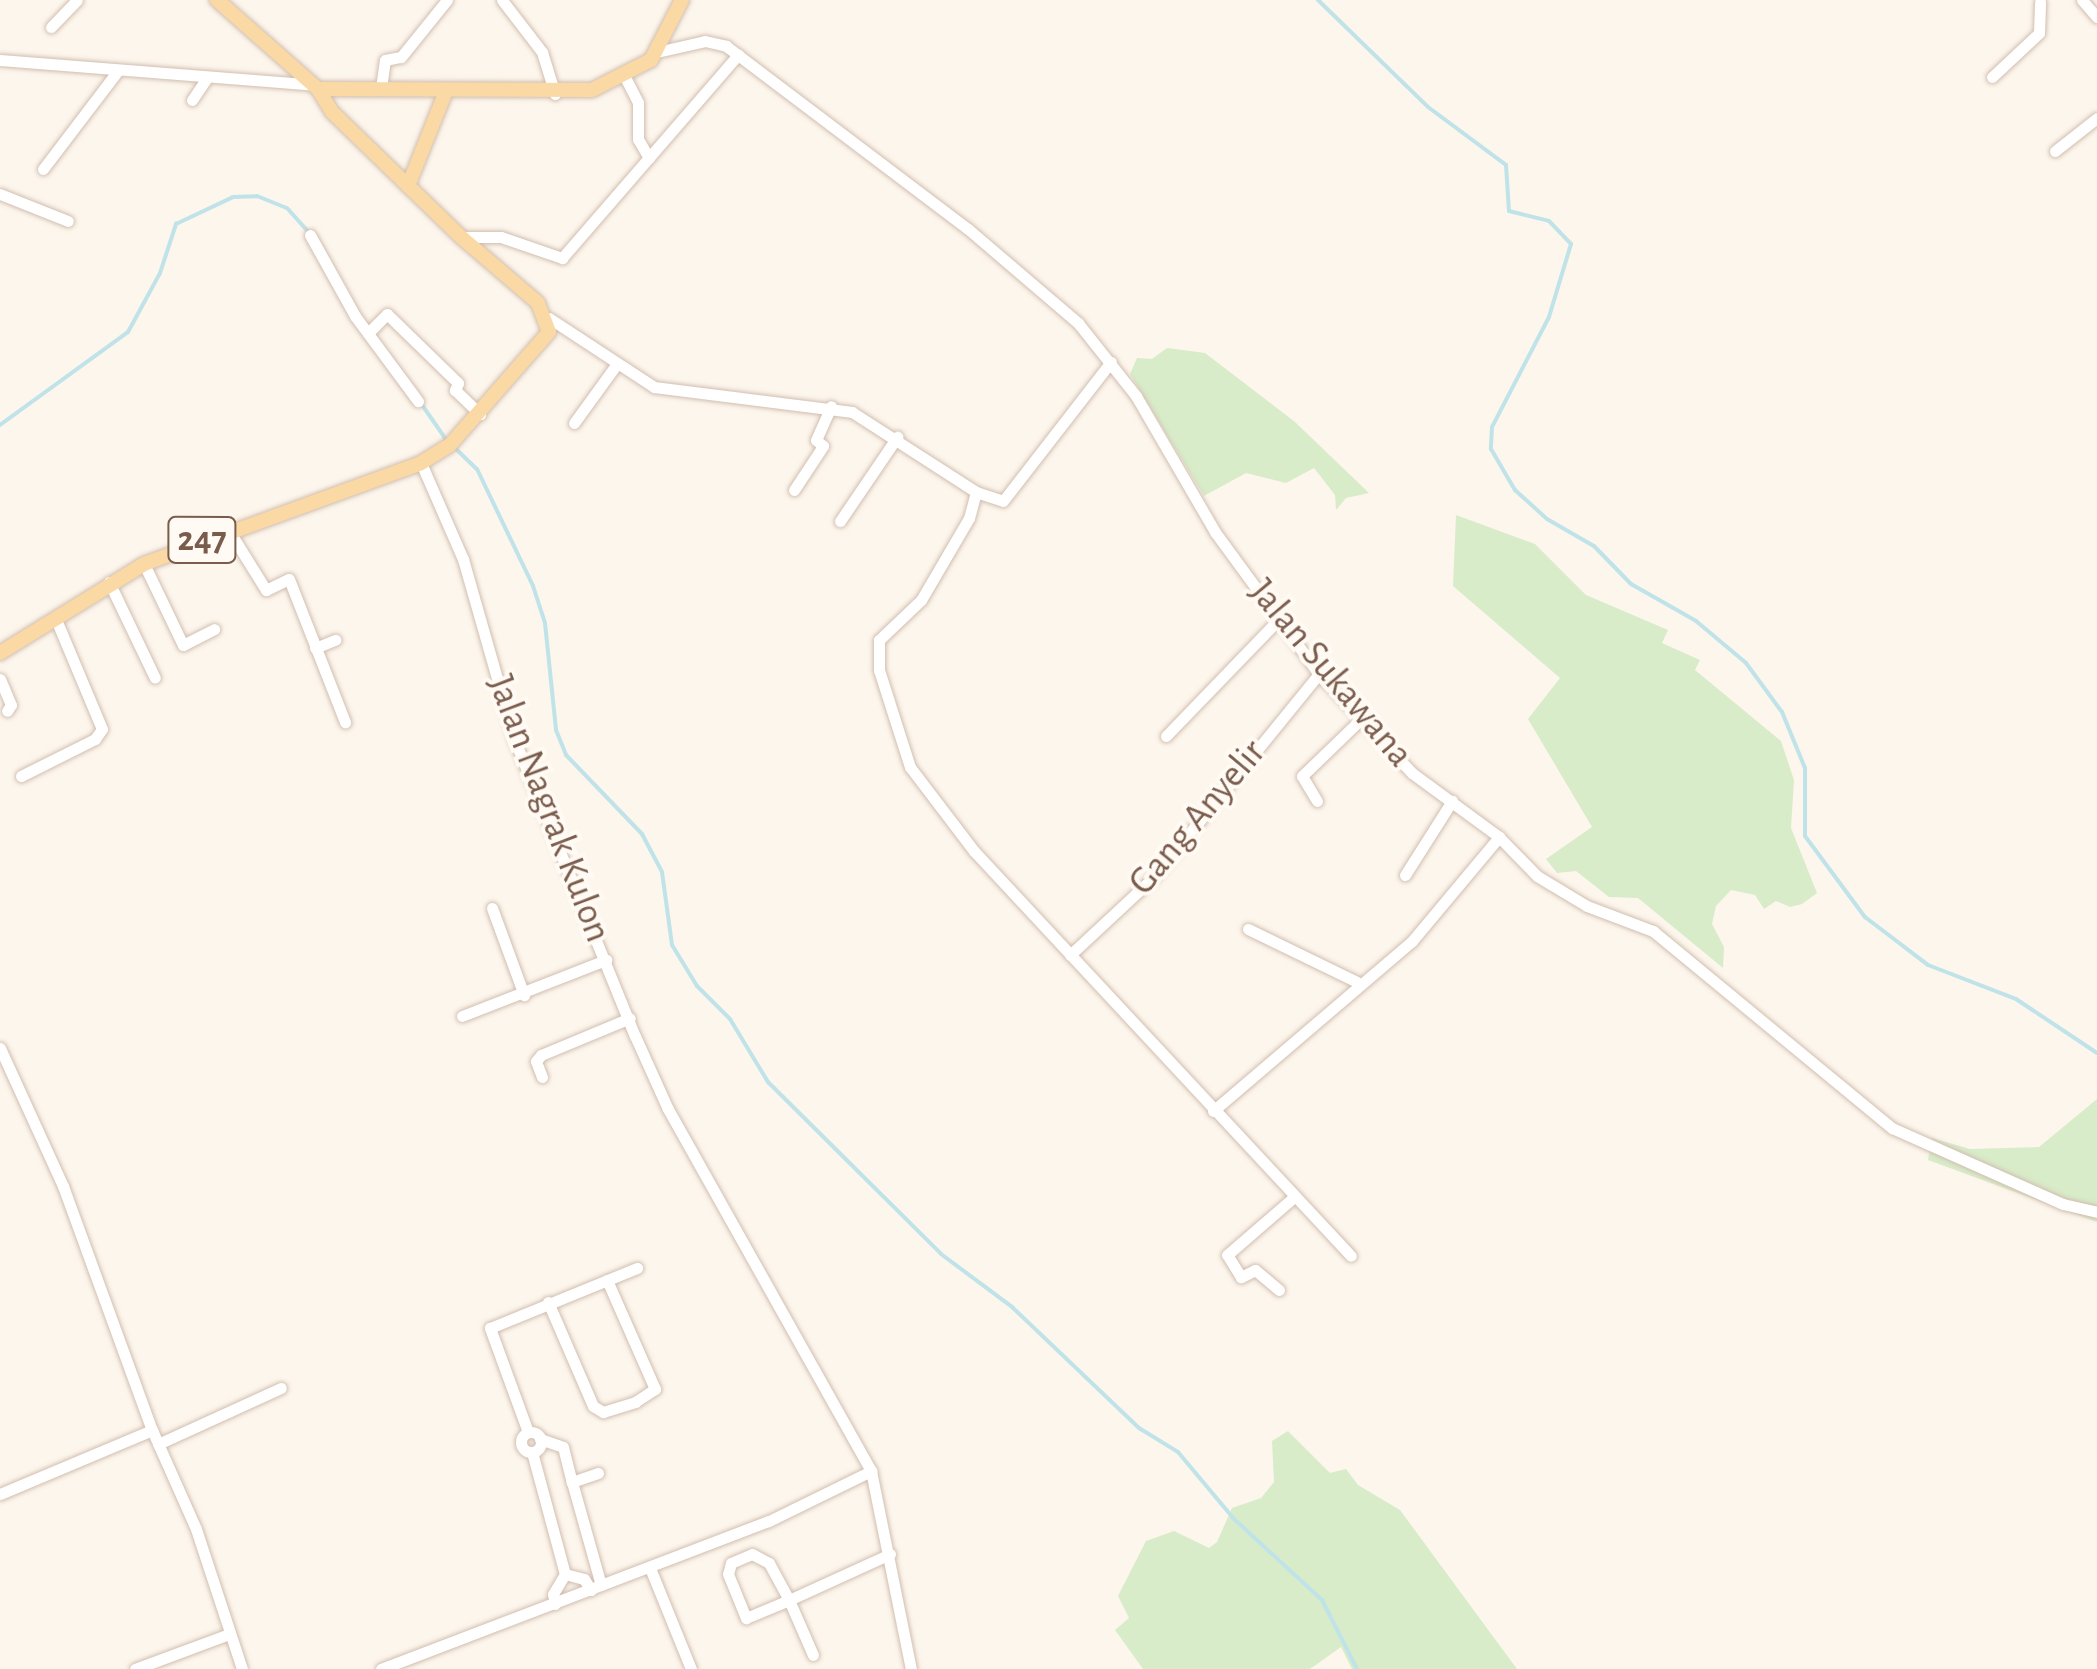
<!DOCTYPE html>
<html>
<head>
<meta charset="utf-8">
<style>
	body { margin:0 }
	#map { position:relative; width:2097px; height:1669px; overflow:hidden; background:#fdf6ec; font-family:"Alegreya Sans",sans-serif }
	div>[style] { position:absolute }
	.green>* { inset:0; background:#d8ecc9 }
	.stream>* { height:4px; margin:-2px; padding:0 2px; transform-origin:2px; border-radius:2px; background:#bfe3e8 }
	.roads { filter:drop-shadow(0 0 2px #d1beb0) drop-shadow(0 0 2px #d1beb0) }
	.minor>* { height:11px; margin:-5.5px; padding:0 5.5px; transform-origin:5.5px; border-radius:5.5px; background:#fff }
	.minor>.ring { margin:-5.5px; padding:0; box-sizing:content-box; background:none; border:11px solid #fff; border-radius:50% }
	.major>* { height:14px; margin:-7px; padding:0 7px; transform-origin:7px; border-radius:7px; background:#fbd9a5 }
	span { translate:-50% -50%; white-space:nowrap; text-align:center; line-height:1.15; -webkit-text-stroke:8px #fffaf3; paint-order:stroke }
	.shield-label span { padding:2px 8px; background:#fffaf3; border:2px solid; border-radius:8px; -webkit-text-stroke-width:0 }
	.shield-label { font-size:35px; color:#7a5c4d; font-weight:700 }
	.street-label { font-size:38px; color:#7a5c4d }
</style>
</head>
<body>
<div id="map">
	<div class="green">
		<i style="clip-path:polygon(1167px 348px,1205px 353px,1295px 422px,1369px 493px,1346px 498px,1336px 510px,1335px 495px,1314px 468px,1286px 483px,1246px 473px,1204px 496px,1130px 374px,1137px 358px,1152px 359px)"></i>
		<i style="clip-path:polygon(1456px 515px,1535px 544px,1586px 595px,1668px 630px,1662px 643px,1700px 660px,1695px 670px,1781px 741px,1794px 780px,1791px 828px,1817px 893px,1802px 904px,1790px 907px,1776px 901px,1764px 909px,1755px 895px,1731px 890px,1716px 906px,1712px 924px,1724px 947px,1723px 968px,1638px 898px,1609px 897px,1576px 871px,1557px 873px,1546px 859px,1592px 827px,1528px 719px,1560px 678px,1453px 586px)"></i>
		<i style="clip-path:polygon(2097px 1099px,2097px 1222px,1928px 1160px,1932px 1138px,1970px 1149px,2039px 1147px)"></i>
		<i style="clip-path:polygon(1288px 1431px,1330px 1473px,1346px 1469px,1358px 1485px,1400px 1510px,1517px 1669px,1352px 1669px,1341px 1647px,1310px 1669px,1143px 1669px,1115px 1630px,1129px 1618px,1118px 1596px,1146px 1541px,1174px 1531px,1209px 1548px,1217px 1542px,1232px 1508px,1261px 1498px,1274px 1482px,1272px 1441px)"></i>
	</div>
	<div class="stream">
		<i style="left:1318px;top:0;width:153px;rotate:44.2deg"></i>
		<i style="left:1428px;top:107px;width:97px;rotate:36.6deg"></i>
		<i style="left:1506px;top:165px;width:46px;rotate:86.3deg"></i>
		<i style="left:1509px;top:211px;width:41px;rotate:14deg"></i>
		<i style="left:1549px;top:221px;width:32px;rotate:46deg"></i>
		<i style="left:1571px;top:244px;width:76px;rotate:106.8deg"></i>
		<i style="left:1549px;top:317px;width:124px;rotate:117.4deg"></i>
		<i style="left:1492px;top:427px;width:22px;rotate:93deg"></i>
		<i style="left:1491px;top:449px;width:48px;rotate:59.7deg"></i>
		<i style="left:1515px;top:490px;width:43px;rotate:42.2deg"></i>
		<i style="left:1547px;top:519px;width:54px;rotate:29.9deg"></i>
		<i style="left:1594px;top:546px;width:53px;rotate:45.8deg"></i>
		<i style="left:1631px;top:584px;width:75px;rotate:29.6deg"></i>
		<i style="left:1696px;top:621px;width:65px;rotate:40deg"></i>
		<i style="left:1746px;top:663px;width:61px;rotate:53.7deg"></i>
		<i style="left:1782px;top:712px;width:61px;rotate:67.7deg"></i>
		<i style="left:1805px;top:768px;width:68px;rotate:90deg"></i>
		<i style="left:1805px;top:836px;width:101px;rotate:53.5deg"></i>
		<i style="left:1865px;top:917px;width:79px;rotate:37.3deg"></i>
		<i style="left:1928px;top:965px;width:94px;rotate:21.1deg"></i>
		<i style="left:2016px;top:999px;width:97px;rotate:33.7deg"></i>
		<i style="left:420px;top:402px;width:44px;rotate:55.2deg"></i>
		<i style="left:0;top:425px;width:158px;rotate:-36deg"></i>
		<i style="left:128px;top:332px;width:67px;rotate:-61.5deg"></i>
		<i style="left:160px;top:273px;width:52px;rotate:-71.9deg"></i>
		<i style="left:176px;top:224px;width:63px;rotate:-25.3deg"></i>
		<i style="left:233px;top:197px;width:24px;rotate:-2deg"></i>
		<i style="left:257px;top:196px;width:32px;rotate:22deg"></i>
		<i style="left:287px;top:208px;width:31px;rotate:48deg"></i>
		<i style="left:457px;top:450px;width:28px;rotate:44deg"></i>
		<i style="left:477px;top:469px;width:130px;rotate:64.4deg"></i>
		<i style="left:533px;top:586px;width:39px;rotate:72deg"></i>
		<i style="left:545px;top:623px;width:108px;rotate:84.1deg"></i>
		<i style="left:556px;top:730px;width:27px;rotate:68deg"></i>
		<i style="left:566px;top:755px;width:110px;rotate:46.1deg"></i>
		<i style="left:642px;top:834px;width:43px;rotate:62.2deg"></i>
		<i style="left:662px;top:872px;width:74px;rotate:82.2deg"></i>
		<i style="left:672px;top:945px;width:48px;rotate:58.6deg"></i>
		<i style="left:697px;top:986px;width:47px;rotate:45deg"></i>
		<i style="left:730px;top:1019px;width:74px;rotate:58.9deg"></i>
		<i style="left:768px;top:1082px;width:244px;rotate:44.8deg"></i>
		<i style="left:941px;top:1254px;width:89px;rotate:36.7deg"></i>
		<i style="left:1012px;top:1307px;width:175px;rotate:43.6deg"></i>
		<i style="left:1139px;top:1428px;width:46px;rotate:31.6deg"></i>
		<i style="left:1178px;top:1452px;width:87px;rotate:50.1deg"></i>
		<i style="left:1234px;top:1519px;width:120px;rotate:42.6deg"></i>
		<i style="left:1322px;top:1600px;width:77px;rotate:63.1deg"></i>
	</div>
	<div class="roads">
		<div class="minor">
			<i style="left:502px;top:0;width:66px;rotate:52.4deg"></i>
			<i style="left:542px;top:52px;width:44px;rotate:72.8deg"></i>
			<i style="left:2082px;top:0;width:23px;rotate:49deg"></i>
			<i style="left:51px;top:27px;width:37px;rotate:-46deg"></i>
			<i style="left:657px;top:52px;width:49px;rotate:-12.9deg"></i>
			<i style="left:705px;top:41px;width:22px;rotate:13deg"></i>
			<i style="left:726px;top:46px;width:303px;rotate:37.1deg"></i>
			<i style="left:968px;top:229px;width:145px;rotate:40.5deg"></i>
			<i style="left:1078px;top:323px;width:93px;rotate:51.5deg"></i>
			<i style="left:1136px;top:396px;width:157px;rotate:59.8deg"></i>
			<i style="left:1215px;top:532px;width:176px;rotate:53.8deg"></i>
			<i style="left:1319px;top:674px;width:136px;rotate:46.8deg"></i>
			<i style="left:1412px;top:773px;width:108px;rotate:36.3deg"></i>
			<i style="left:1499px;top:837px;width:54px;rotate:45.7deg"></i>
			<i style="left:1537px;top:876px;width:58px;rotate:31deg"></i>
			<i style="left:1587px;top:906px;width:71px;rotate:20.7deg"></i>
			<i style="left:1653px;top:931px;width:310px;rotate:39.5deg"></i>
			<i style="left:1892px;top:1128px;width:187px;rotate:24deg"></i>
			<i style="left:2063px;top:1204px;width:35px;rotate:13deg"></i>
			<i style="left:0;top:60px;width:309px;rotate:4.5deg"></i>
			<i style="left:625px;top:77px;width:29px;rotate:63deg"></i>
			<i style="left:638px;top:103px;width:36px;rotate:90deg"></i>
			<i style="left:638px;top:139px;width:22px;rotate:60deg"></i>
			<i style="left:1992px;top:77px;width:64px;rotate:-43.1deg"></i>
			<i style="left:2039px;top:33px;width:31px;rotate:-88deg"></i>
			<i style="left:381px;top:88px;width:28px;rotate:-82deg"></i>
			<i style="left:385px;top:60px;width:16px;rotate:-11deg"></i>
			<i style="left:401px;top:57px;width:73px;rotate:-51.1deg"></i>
			<i style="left:192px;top:100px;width:25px;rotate:-56deg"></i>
			<i style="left:2055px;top:151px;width:53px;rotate:-38.2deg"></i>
			<i style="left:43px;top:169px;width:122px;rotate:-52.7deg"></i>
			<i style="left:0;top:194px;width:73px;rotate:21.7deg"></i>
			<i style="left:310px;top:235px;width:93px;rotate:60.9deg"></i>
			<i style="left:355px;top:316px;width:106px;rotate:53.5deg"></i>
			<i style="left:461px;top:237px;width:40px"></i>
			<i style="left:501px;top:237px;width:65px;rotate:19deg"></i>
			<i style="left:562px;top:258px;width:269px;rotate:-49.1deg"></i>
			<i style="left:549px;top:318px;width:126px;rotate:33.3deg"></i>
			<i style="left:654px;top:387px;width:200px;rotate:7.2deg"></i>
			<i style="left:852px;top:412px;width:148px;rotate:32.8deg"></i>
			<i style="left:976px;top:492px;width:28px;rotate:18deg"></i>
			<i style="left:1003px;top:501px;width:176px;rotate:-52.2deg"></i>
			<i style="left:368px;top:333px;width:27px;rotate:-45deg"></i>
			<i style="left:387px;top:314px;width:99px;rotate:44.2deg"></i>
			<i style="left:458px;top:383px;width:8px;rotate:113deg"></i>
			<i style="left:455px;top:390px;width:35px;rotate:44deg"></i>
			<i style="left:574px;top:423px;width:72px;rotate:-54.1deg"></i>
			<i style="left:421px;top:463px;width:105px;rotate:66.4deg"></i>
			<i style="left:463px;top:559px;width:189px;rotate:74.1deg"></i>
			<i style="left:515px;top:741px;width:318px;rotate:67.9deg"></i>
			<i style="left:635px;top:1036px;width:80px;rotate:65.7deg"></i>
			<i style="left:668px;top:1109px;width:415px;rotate:60.7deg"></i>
			<i style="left:871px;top:1471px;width:202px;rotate:78.6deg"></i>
			<i style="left:794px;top:490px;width:53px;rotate:-56.6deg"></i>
			<i style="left:823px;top:446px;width:9px;rotate:-139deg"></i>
			<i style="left:816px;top:440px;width:37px;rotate:-66deg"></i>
			<i style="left:976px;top:492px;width:27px;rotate:105deg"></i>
			<i style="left:969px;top:518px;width:95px;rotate:120.3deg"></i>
			<i style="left:921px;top:600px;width:58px;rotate:136.4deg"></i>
			<i style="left:879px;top:640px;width:30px;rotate:90deg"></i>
			<i style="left:879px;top:670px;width:102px;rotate:72.3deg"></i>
			<i style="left:910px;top:767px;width:106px;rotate:52.7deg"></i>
			<i style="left:974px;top:851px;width:553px;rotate:47.05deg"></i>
			<i style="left:840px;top:521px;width:102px;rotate:-55.8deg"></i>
			<i style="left:228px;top:529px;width:72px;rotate:58.1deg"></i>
			<i style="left:266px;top:590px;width:25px;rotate:-26deg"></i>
			<i style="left:289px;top:579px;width:154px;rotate:68.6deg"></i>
			<i style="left:144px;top:564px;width:90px;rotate:64.3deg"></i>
			<i style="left:183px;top:645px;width:35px;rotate:-27deg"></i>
			<i style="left:109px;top:582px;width:106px;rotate:64.4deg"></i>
			<i style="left:315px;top:648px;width:22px;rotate:-22deg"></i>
			<i style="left:0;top:679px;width:28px;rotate:67deg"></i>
			<i style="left:11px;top:705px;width:7px;rotate:124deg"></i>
			<i style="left:1166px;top:736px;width:161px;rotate:-46deg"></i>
			<i style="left:21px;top:776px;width:83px;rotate:-26.6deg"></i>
			<i style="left:95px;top:739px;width:12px;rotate:-55deg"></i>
			<i style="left:102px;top:729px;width:121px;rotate:-112.8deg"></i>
			<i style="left:1317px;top:801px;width:29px;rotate:-121deg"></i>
			<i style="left:1302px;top:776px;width:79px;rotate:-44deg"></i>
			<i style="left:1405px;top:875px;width:88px;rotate:-57.6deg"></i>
			<i style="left:492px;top:908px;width:93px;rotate:69.8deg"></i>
			<i style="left:1248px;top:929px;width:121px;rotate:25.9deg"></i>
			<i style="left:1070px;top:955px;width:113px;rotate:-42.9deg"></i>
			<i style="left:1153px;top:878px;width:263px;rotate:-50.9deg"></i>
			<i style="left:462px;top:1016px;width:155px;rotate:-21.3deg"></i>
			<i style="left:0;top:1048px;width:152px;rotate:65.5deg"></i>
			<i style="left:63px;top:1186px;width:260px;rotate:70deg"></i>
			<i style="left:152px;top:1430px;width:108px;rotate:66deg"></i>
			<i style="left:196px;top:1529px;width:147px;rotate:71.8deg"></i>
			<i style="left:542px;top:1077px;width:17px;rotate:-111deg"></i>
			<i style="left:536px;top:1061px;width:8px;rotate:-50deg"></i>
			<i style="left:541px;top:1055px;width:96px;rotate:-22.6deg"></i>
			<i style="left:1213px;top:1111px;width:262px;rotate:-40.5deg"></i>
			<i style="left:1412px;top:941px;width:136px;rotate:-50.1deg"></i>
			<i style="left:1279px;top:1290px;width:31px;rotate:-140deg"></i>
			<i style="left:1255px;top:1270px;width:16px;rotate:153deg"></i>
			<i style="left:1241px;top:1277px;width:26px;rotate:-122deg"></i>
			<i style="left:1227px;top:1255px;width:90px;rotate:-40.9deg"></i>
			<i style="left:548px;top:1302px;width:113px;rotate:66.6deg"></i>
			<i style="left:593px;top:1406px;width:12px;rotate:31deg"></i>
			<i style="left:603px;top:1412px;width:34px;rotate:-17deg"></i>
			<i style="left:635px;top:1402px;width:24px;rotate:-33deg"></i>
			<i style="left:655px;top:1389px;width:119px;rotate:-113.8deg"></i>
			<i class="ring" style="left:521px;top:1432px;width:9px;height:9px"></i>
			<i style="left:528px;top:1432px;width:111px;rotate:-110.1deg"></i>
			<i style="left:490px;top:1328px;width:159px;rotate:-22.2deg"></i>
			<i style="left:540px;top:1439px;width:24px;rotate:19deg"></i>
			<i style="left:563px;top:1447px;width:36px;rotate:76deg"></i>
			<i style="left:158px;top:1444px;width:135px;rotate:-24.5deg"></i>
			<i style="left:532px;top:1452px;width:126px;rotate:74.9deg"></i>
			<i style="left:598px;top:1473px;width:28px;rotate:161deg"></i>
			<i style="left:572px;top:1482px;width:107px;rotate:74.3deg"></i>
			<i style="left:0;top:1494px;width:165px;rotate:-22.8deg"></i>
			<i style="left:650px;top:1568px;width:109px;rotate:67.9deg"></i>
			<i style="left:555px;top:1604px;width:10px;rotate:-101deg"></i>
			<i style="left:553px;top:1594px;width:23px;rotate:-59deg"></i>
			<i style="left:565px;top:1574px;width:20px;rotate:15deg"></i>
			<i style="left:584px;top:1579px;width:13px;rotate:58deg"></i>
			<i style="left:813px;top:1655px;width:60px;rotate:-113.6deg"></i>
			<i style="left:789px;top:1600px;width:42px;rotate:-118.4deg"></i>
			<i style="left:769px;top:1563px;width:19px;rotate:-152deg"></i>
			<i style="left:752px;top:1554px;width:23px;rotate:157deg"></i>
			<i style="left:731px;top:1563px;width:11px;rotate:105deg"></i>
			<i style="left:728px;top:1574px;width:48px;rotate:67.8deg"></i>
			<i style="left:746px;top:1618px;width:47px;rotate:-22.7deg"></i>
			<i style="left:789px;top:1600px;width:111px;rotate:-24.5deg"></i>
			<i style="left:135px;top:1669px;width:100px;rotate:-20.4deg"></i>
			<i style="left:381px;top:1669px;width:415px;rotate:-20.9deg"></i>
			<i style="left:769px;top:1521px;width:114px;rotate:-26.1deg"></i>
		</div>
		<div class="major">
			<i style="left:318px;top:89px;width:274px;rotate:0.2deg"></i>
			<i style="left:592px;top:90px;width:66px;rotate:-27deg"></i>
			<i style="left:651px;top:60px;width:68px;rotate:-62.7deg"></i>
			<i style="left:408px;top:186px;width:102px;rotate:-68.2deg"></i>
			<i style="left:0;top:653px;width:169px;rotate:-31.7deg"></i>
			<i style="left:144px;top:564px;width:295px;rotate:-20deg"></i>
			<i style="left:421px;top:463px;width:34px;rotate:-32deg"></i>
			<i style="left:450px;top:445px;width:150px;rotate:-48.8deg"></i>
			<i style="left:549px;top:332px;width:31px;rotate:-111deg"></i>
			<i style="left:538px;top:303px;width:101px;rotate:-139.4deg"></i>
			<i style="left:461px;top:237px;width:180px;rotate:-135.9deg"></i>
			<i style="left:332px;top:112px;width:27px;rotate:-121deg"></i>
			<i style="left:318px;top:89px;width:135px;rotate:-138.6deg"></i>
		</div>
	</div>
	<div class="shield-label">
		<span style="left:202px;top:540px">247</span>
	</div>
	<div class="street-label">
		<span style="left:1330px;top:674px;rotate:50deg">Jalan Sukawana</span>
		<span style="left:548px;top:809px;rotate:69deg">Jalan Nagrak Kulon</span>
		<span style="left:1198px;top:818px;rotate:-50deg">Gang Anyelir</span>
	</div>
</div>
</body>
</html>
